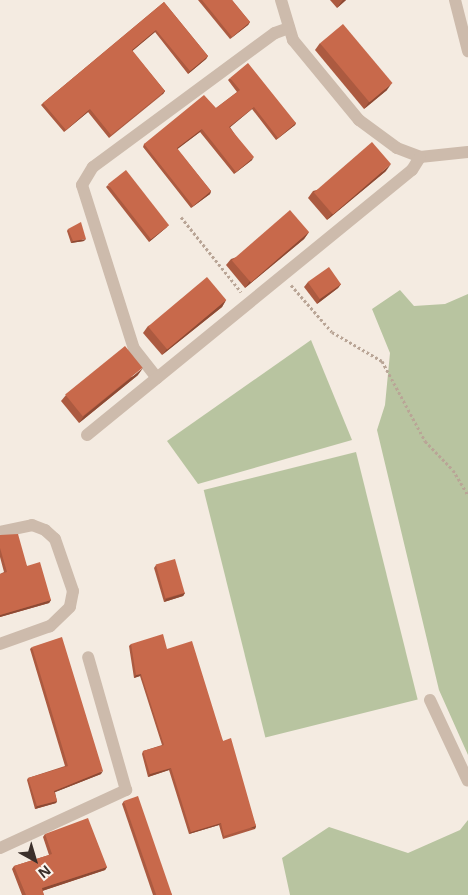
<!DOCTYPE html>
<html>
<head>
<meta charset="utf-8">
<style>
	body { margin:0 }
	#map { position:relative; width:468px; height:895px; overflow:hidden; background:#f4ebe1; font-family:"Noto Sans",sans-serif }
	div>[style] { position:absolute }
	.green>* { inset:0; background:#b8c4a0; transform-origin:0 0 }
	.path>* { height:3px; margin-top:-1.5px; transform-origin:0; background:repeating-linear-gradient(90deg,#b9a596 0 2.5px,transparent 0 5px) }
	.minor>* { height:12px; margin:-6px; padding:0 6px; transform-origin:6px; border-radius:6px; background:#cdbbac }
	.wall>* { inset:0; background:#ac5a40 }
	.shaded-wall>* { inset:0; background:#8c4a34; transform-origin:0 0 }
	.building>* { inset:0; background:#c8694b; transform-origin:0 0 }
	span { translate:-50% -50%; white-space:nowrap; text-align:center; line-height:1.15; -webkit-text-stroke:5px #fbf5ee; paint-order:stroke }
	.north { position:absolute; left:10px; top:835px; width:50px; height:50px; -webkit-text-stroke:4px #fbf5ee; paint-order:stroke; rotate:141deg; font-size:14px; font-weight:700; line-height:20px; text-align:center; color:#3b302b }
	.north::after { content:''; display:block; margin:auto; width:18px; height:22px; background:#3b302b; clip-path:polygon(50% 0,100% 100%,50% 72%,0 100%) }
</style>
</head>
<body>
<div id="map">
	<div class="green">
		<i style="clip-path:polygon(400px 290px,414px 306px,445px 304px,468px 294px,468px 755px,439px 690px,377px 430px,385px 405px,390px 353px,372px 309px)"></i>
		<i style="clip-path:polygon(311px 340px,352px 440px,198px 484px,167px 441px)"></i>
		<i style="left:356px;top:452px;width:255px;height:157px;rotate:76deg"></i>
		<i style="clip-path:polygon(468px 820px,468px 895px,290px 895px,282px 858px,329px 827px,408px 853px,460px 830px)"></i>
	</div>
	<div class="path">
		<i style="left:181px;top:217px;width:96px;rotate:51.3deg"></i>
		<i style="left:291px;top:285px;width:62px;rotate:48.9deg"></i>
		<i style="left:332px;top:332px;width:58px;rotate:30.1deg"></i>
		<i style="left:382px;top:361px;width:91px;rotate:61.7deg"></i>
		<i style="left:425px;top:441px;width:40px;rotate:46deg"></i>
		<i style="left:453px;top:470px;width:29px;rotate:59deg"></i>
	</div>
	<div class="minor">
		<i style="left:281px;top:0;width:42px;rotate:73.3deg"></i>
		<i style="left:293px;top:40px;width:104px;rotate:50.5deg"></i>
		<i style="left:359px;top:120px;width:47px;rotate:36.4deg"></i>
		<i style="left:397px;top:148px;width:25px;rotate:21deg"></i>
		<i style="left:420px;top:157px;width:48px;rotate:-5.9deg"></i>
		<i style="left:455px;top:0;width:53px;rotate:75.7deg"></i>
		<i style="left:157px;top:378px;width:37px;rotate:-128deg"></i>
		<i style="left:134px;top:349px;width:172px;rotate:-107.6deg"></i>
		<i style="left:82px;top:185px;width:21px;rotate:-59deg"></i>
		<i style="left:93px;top:167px;width:226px;rotate:-36.4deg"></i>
		<i style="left:275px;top:33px;width:15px;rotate:-20deg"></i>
		<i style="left:87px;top:435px;width:419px;rotate:-39.2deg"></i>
		<i style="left:412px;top:170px;width:15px;rotate:-58deg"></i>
		<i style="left:0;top:532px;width:33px;rotate:-12deg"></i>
		<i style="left:32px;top:525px;width:14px;rotate:21deg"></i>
		<i style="left:45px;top:530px;width:13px;rotate:42deg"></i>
		<i style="left:55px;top:539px;width:55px;rotate:70.9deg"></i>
		<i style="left:73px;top:591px;width:16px;rotate:101deg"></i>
		<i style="left:70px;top:607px;width:28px;rotate:136deg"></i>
		<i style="left:50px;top:626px;width:53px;rotate:160.2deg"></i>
		<i style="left:430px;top:700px;width:89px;rotate:64.9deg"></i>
		<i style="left:0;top:848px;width:139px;rotate:-24.7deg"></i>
		<i style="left:126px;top:790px;width:138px;rotate:-105.9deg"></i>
	</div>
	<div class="wall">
		<i style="clip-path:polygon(198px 0,232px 0,250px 22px,248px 25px,230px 39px)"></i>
		<i style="clip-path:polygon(330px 0,346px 0,337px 8px)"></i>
		<i style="clip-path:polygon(164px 2px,208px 56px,206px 59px,188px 74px,155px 32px,132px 51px,165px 91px,163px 94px,109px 138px,88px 112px,64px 132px,41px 105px,43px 103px)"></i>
		<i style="clip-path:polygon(320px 43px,387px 90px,364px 109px,315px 50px)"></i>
		<i style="clip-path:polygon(230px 78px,296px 123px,295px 125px,276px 140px,252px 109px,230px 127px,252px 160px,234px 174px,200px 132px,177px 149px,211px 191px,210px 194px,191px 208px,143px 147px,144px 144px,216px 108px,237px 92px,228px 80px)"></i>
		<i style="clip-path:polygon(386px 171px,327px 220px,308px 198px,313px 191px)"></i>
		<i style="clip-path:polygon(108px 185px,167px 227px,149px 242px,106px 187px)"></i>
		<i style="clip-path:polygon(68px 229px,84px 241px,71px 243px,67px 231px)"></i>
		<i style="clip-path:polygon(309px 232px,304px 239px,245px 288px,226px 265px,231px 259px)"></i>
		<i style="clip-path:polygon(308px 282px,341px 284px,338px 288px,317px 304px,304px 287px)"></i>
		<i style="clip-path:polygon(226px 300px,222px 307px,162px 355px,143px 333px,148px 326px)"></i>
		<i style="clip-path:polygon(138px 375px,79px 423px,61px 401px,66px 395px)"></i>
		<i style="clip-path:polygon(0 535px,27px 566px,51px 600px,49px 603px,0 617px,0 574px,4px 572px,0 557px)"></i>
		<i style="clip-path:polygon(156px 565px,185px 593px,183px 596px,164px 602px,154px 568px)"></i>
		<i style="clip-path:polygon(131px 644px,167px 649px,223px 741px,256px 826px,255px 829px,223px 839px,219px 825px,189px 834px,169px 770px,148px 777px,142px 754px,143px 751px,162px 745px,140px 676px,134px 678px,129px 646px)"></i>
		<i style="clip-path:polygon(32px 647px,101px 774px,55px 792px,57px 801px,56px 803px,35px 809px,27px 780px,28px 778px,65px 766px,30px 649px)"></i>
		<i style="clip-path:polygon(124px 801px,172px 895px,153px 895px,122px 804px)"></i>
		<i style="clip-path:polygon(45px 834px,107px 867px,105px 870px,42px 891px,44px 895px,22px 895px,12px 869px,14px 866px,49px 855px,43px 837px)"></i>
	</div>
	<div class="shaded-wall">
		<i style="clip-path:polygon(343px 0,346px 0,337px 8px,342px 1px)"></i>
		<i style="clip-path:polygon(250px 22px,248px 25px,230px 39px,232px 37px)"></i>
		<i style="clip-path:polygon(156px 30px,155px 32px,130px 53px,132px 50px)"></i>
		<i style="clip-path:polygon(208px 56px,206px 59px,188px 74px,190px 71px)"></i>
		<i style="clip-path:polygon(392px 83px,387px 90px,364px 109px,369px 102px)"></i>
		<i style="left:165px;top:91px;width:4px;height:70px;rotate:124deg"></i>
		<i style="clip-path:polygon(254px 107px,252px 109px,228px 129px,229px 127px)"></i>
		<i style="clip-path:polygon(90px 109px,88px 112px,64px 132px,66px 130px)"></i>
		<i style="clip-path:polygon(296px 123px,295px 125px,276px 140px,278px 138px)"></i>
		<i style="clip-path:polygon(202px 129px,200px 132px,175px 151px,177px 148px)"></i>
		<i style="clip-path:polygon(254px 157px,252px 160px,234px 174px,236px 172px)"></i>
		<i style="clip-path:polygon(391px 164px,386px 171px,327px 220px,332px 214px)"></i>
		<i style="clip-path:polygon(211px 191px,210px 194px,191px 208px,193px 206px)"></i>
		<i style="clip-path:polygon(169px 225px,167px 227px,149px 242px,151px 239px)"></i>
		<i style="clip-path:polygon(309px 232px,304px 239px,245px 288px,250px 281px)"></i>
		<i style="clip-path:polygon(86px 239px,84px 241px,71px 243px,73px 241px)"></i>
		<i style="clip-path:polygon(341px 284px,338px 288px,317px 304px,320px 299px)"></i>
		<i style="clip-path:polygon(226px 300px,222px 307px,162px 355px,167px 349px)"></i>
		<i style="clip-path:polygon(143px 368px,138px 375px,79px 423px,84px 416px)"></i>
		<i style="clip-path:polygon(185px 593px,183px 596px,164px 602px,166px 599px)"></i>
		<i style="clip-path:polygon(51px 600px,49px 603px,0 617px,0 615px)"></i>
		<i style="clip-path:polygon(141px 674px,140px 676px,134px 678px,136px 675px)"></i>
		<i style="clip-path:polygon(171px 768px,169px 770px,148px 777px,150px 774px)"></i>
		<i style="clip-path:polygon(103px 771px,101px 774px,53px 793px,54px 791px)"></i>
		<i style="clip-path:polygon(57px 801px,56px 803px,35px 809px,37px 806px)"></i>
		<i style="clip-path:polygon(221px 823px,219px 825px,189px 834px,191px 832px)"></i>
		<i style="left:256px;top:826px;width:3px;height:34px;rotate:108deg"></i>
		<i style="clip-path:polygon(107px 867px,105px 870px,39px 892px,42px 888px)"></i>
	</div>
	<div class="building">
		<i style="clip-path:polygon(202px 0,232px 0,250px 22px,232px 37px)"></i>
		<i style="clip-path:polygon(164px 2px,208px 56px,190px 71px,156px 30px,132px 50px,165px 91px,111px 135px,90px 109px,66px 130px,43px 103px)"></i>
		<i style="left:343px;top:24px;width:77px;height:30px;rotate:50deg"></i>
		<i style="clip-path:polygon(248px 63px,296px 123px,278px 138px,254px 107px,229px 127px,254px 157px,236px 172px,202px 129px,177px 148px,211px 191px,193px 206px,144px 144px,204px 95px,216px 108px,240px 90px,230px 78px)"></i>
		<i style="left:372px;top:142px;width:29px;height:77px;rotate:49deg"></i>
		<i style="left:126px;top:170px;width:70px;height:23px;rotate:52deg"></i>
		<i style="left:290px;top:210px;width:29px;height:77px;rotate:49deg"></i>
		<i style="clip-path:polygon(81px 222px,86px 239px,73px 241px,68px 229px)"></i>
		<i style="left:329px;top:267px;width:21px;height:26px;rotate:55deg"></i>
		<i style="left:207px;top:277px;width:30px;height:77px;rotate:50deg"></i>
		<i style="left:125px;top:346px;width:28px;height:77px;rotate:51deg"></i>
		<i style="clip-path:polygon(18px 534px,27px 566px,40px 562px,51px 600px,0 615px,0 574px,7px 572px,0 548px,0 535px)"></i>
		<i style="left:175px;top:559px;width:35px;height:20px;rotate:74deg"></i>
		<i style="clip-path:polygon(163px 634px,167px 649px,192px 641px,223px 741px,231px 738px,256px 826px,224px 836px,221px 823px,191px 832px,171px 768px,150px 774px,143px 751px,164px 745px,141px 674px,136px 675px,131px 644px)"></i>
		<i style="clip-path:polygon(62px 637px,103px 771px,54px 791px,57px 801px,37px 806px,28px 778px,68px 766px,32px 647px)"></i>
		<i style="left:138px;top:796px;width:105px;height:15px;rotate:71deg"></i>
		<i style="clip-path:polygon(88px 818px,107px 867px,42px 888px,44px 895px,26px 895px,14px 866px,52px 854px,45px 834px)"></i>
	</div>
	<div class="north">N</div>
</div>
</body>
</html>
